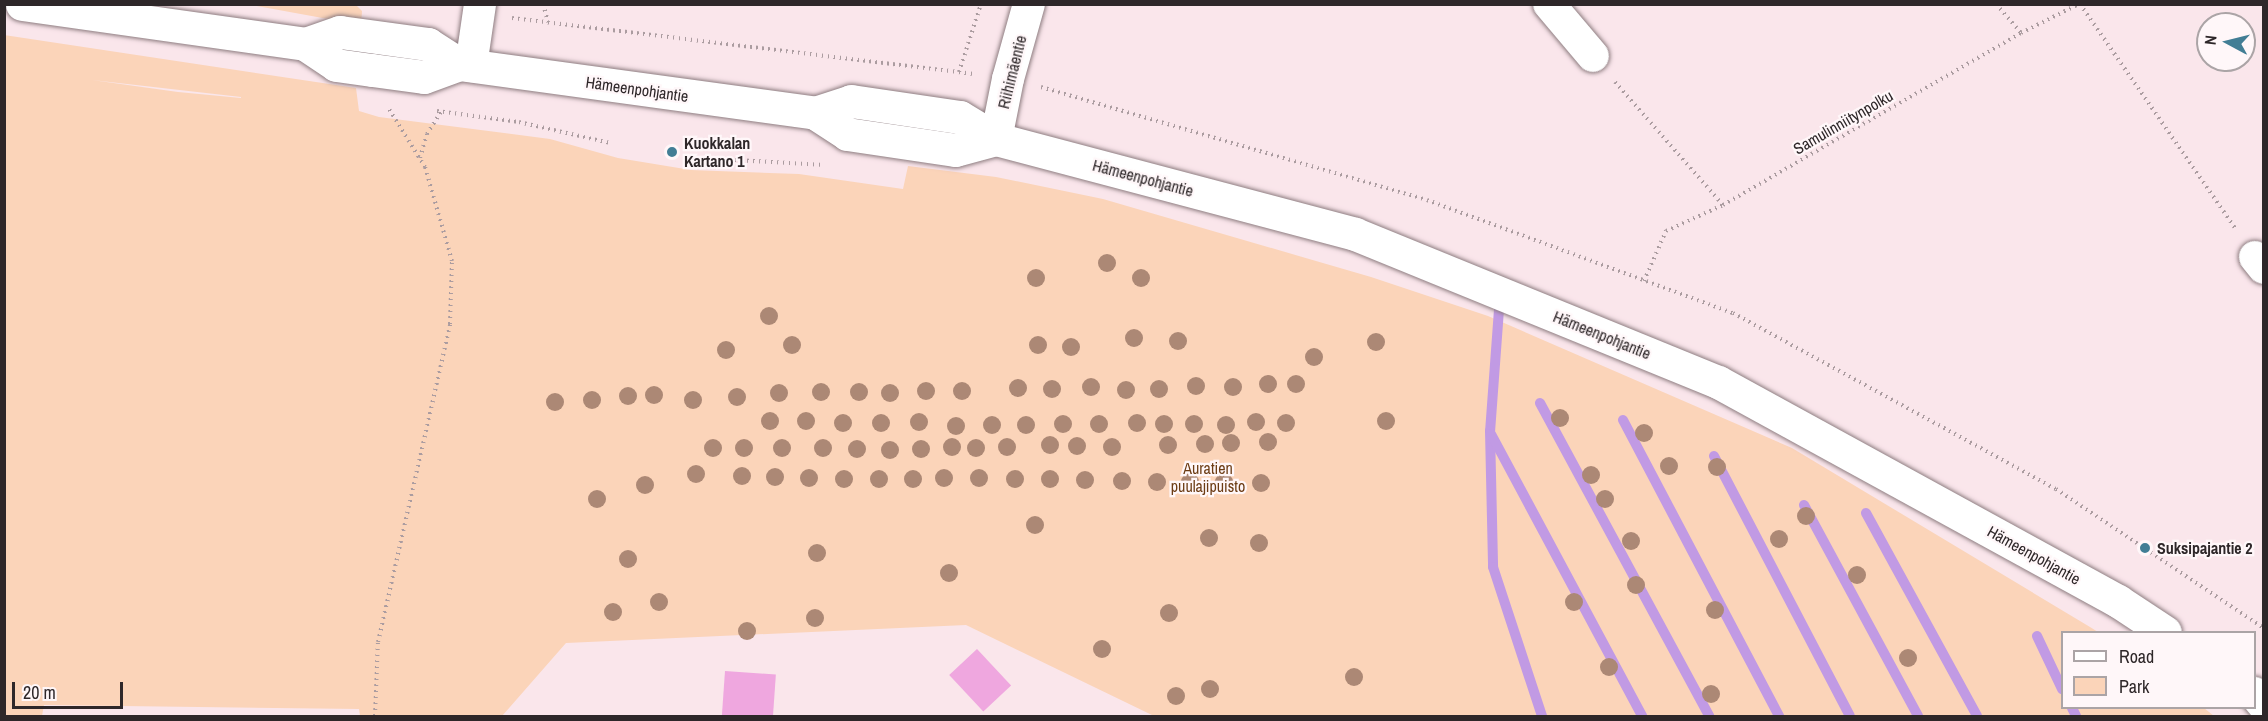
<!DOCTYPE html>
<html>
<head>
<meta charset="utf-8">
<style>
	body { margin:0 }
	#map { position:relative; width:2268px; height:721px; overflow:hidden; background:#fae6eb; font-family:"Archivo Narrow",sans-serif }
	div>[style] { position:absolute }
	.green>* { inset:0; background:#fbd4b9 }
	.stream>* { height:10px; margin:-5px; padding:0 5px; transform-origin:5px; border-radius:5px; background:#c19ae4 }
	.building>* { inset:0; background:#efa7df; transform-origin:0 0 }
	.path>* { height:4px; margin-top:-2px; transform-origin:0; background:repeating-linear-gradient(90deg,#ab9ca0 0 1.5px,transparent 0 6px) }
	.roads { filter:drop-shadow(0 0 2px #8e7d81) drop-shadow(0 0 2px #8e7d81) }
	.minor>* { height:32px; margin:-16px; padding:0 16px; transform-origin:16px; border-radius:16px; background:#fff }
	.secondary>* { height:33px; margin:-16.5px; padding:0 16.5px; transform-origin:16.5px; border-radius:16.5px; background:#fff }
	.trees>* { width:18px; height:18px; margin:-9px; border-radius:50%; background:#ac8875 }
	.dots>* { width:16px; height:16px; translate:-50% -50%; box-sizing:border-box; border:3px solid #fff7f9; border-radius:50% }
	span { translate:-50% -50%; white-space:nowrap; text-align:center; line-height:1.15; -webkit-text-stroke:4.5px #fff7f9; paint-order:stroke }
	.street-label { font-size:16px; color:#2e2729 }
	.poi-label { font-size:16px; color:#2e2729; font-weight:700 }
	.left { translate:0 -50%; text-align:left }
	.park-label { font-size:16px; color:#6c3c14 }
	.frame { position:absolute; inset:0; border:6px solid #2e2729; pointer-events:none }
	.legend { position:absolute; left:2061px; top:631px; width:195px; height:78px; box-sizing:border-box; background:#fff7f9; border:2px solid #aba4a6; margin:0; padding:8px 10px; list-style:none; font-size:18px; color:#2e2729 }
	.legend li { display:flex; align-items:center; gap:12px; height:30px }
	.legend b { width:30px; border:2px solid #aba4a6 }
	.north { position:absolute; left:2196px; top:12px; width:60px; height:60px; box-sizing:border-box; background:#fff7f9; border:2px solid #aba4a6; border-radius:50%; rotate:277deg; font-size:16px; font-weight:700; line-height:24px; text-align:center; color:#2e2729 }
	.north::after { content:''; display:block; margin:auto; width:21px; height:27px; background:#427e95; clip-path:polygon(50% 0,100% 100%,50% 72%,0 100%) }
	.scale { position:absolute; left:12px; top:682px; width:111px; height:27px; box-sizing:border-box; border:3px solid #2e2729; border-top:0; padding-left:8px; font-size:18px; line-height:21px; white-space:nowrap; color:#2e2729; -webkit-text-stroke:4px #fff7f9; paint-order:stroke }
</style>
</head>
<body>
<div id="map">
	<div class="green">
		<i style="clip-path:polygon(251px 5px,356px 5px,362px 11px,361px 25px)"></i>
		<i style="clip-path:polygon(evenodd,4px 35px,356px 88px,359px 111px,379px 117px,550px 139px,618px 158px,691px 170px,799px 174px,903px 189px,908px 166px,996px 177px,1103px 199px,1371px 277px,1488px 316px,1792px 448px,2090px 627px,2098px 632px,2062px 632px,2062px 708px,2204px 708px,2214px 716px,1154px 716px,966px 625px,566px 643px,502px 716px,360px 716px,359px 709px,44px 705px,42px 716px,5px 716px,4px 35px,92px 80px,241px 97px,241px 98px,178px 92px,92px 80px)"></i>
	</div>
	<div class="stream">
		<i style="left:1500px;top:296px;width:135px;rotate:94.2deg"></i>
		<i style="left:1490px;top:431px;width:136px;rotate:88.7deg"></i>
		<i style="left:1493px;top:567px;width:157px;rotate:71.8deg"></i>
		<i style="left:1540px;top:403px;width:356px;rotate:61.6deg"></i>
		<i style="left:1623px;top:420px;width:335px;rotate:62.2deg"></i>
		<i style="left:1491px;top:434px;width:320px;rotate:61.8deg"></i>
		<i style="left:1714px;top:456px;width:293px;rotate:62.4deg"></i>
		<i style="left:1804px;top:505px;width:240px;rotate:61.6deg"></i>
		<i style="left:1866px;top:513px;width:231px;rotate:61.3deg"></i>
		<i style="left:2037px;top:636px;width:59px;rotate:64.7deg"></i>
		<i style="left:2072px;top:708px;width:9px;rotate:63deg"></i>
	</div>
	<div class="building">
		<i style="left:977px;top:649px;width:50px;height:38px;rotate:47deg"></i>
		<i style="left:725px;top:671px;width:51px;height:46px;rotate:4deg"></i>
	</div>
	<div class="path">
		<i style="left:543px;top:4px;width:19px;rotate:74deg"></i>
		<i style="left:1996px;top:4px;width:38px;rotate:49deg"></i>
		<i style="left:2080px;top:4px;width:274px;rotate:55.3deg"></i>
		<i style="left:512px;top:18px;width:466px;rotate:6.9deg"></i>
		<i style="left:959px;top:72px;width:71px;rotate:-72.1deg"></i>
		<i style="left:1615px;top:82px;width:164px;rotate:48.7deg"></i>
		<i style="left:1041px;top:87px;width:402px;rotate:16.3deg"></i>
		<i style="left:1427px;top:200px;width:326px;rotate:20.3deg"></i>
		<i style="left:1733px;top:313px;width:368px;rotate:28.6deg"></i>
		<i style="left:2056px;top:489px;width:250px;rotate:33.8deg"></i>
		<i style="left:437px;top:111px;width:83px;rotate:7.6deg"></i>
		<i style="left:519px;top:122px;width:93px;rotate:13deg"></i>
		<i style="left:420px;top:158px;width:25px;rotate:-74deg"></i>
		<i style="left:427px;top:134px;width:26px;rotate:-58deg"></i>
		<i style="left:717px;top:159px;width:108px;rotate:3.2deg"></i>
		<i style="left:1644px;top:281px;width:55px;rotate:-66.3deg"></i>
		<i style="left:1666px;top:231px;width:63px;rotate:-24.5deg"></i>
		<i style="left:1723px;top:205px;width:344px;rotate:-30deg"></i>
		<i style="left:2021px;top:33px;width:65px;rotate:-26.6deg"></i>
		<i style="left:375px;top:716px;width:74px;rotate:-87.7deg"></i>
		<i style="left:378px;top:642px;width:326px;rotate:-77.2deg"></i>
		<i style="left:450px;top:324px;width:63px;rotate:-88.2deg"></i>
		<i style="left:452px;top:261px;width:98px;rotate:-106deg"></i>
		<i style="left:425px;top:167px;width:68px;rotate:-121.8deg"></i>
	</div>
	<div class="roads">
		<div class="minor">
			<i style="left:1549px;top:4px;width:68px;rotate:49.8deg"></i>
			<i style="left:471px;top:66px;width:63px;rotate:-81.7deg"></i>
			<i style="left:996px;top:139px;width:61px;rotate:-78.7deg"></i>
			<i style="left:1008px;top:79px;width:78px;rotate:-74.4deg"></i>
			<i style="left:2255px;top:257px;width:14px;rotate:51deg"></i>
		</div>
		<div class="secondary">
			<i style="left:22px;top:4px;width:286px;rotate:8deg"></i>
			<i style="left:305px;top:44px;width:37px;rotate:-19deg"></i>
			<i style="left:340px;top:32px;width:89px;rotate:7.8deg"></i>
			<i style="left:428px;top:44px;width:37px;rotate:33deg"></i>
			<i style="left:305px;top:44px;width:37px;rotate:34deg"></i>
			<i style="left:336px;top:65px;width:36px;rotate:8deg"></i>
			<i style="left:372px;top:70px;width:52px;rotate:7.7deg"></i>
			<i style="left:424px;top:77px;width:37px;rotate:-20deg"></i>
			<i style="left:459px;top:64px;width:359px;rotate:7.8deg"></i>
			<i style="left:815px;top:113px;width:38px;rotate:33deg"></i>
			<i style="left:847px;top:134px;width:109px;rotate:8.4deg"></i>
			<i style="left:955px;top:150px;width:42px;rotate:-15deg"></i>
			<i style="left:815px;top:113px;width:38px;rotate:-18deg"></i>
			<i style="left:851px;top:101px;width:110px;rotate:8.4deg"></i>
			<i style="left:960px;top:117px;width:42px;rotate:31.4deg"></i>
			<i style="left:996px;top:139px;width:371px;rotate:14.8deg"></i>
			<i style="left:1355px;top:234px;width:392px;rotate:22.2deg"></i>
			<i style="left:1718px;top:382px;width:456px;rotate:28.7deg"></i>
			<i style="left:2118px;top:601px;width:56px;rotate:33.4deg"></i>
			<i style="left:2254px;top:693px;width:16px;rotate:50deg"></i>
		</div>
	</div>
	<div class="trees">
		<i style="left:1107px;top:263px"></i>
		<i style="left:1036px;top:278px"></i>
		<i style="left:1141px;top:278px"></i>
		<i style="left:769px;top:316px"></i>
		<i style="left:1134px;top:338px"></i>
		<i style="left:1178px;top:341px"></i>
		<i style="left:1376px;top:342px"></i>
		<i style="left:792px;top:345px"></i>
		<i style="left:1038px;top:345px"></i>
		<i style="left:1071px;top:347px"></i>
		<i style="left:726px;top:350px"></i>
		<i style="left:1314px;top:357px"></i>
		<i style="left:1268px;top:384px"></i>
		<i style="left:1296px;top:384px"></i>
		<i style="left:1196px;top:386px"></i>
		<i style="left:1091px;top:387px"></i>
		<i style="left:1233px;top:387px"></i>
		<i style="left:1018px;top:388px"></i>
		<i style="left:1052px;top:389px"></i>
		<i style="left:1159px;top:389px"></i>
		<i style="left:1126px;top:390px"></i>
		<i style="left:926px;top:391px"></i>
		<i style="left:962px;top:391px"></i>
		<i style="left:821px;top:392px"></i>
		<i style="left:859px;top:392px"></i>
		<i style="left:779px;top:393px"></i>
		<i style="left:890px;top:393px"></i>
		<i style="left:654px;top:395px"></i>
		<i style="left:628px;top:396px"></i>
		<i style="left:737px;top:397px"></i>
		<i style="left:592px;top:400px"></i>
		<i style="left:693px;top:400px"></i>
		<i style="left:555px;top:402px"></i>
		<i style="left:1560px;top:418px"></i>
		<i style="left:770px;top:421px"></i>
		<i style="left:806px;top:421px"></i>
		<i style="left:1386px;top:421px"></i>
		<i style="left:919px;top:422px"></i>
		<i style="left:1256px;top:422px"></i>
		<i style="left:843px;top:423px"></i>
		<i style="left:881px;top:423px"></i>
		<i style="left:1137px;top:423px"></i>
		<i style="left:1286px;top:423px"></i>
		<i style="left:1063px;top:424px"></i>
		<i style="left:1099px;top:424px"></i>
		<i style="left:1164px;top:424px"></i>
		<i style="left:1194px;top:424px"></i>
		<i style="left:992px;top:425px"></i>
		<i style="left:1026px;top:425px"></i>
		<i style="left:1226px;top:425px"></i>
		<i style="left:956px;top:426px"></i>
		<i style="left:1644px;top:433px"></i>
		<i style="left:1268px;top:442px"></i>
		<i style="left:1231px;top:443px"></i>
		<i style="left:1205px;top:444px"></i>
		<i style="left:1050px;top:445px"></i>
		<i style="left:1168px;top:445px"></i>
		<i style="left:1077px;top:446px"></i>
		<i style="left:952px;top:447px"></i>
		<i style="left:1007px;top:447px"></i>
		<i style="left:1112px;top:447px"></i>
		<i style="left:713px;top:448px"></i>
		<i style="left:744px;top:448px"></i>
		<i style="left:782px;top:448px"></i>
		<i style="left:823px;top:448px"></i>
		<i style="left:976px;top:448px"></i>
		<i style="left:857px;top:449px"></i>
		<i style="left:921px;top:449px"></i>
		<i style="left:890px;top:450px"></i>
		<i style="left:1669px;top:466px"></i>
		<i style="left:1717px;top:467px"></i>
		<i style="left:696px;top:474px"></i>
		<i style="left:1591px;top:475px"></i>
		<i style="left:742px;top:476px"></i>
		<i style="left:775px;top:477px"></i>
		<i style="left:809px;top:478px"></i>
		<i style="left:944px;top:478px"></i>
		<i style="left:979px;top:478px"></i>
		<i style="left:844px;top:479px"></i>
		<i style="left:879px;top:479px"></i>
		<i style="left:913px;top:479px"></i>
		<i style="left:1015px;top:479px"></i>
		<i style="left:1050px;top:479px"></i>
		<i style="left:1085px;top:480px"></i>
		<i style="left:1122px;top:481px"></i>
		<i style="left:1157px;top:482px"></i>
		<i style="left:1190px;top:482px"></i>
		<i style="left:1224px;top:482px"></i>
		<i style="left:1261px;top:483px"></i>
		<i style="left:645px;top:485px"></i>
		<i style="left:597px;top:499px"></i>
		<i style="left:1605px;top:499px"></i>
		<i style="left:1806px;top:516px"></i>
		<i style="left:1035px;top:525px"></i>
		<i style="left:1209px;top:538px"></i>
		<i style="left:1779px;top:539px"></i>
		<i style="left:1631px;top:541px"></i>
		<i style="left:1259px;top:543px"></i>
		<i style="left:817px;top:553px"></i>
		<i style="left:628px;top:559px"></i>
		<i style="left:949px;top:573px"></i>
		<i style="left:1857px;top:575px"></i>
		<i style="left:1636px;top:585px"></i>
		<i style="left:659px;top:602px"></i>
		<i style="left:1574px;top:602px"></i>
		<i style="left:1715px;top:610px"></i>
		<i style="left:613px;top:612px"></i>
		<i style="left:1169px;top:613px"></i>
		<i style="left:815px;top:618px"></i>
		<i style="left:747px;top:631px"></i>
		<i style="left:1102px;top:649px"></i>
		<i style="left:1908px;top:658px"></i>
		<i style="left:1609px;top:667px"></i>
		<i style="left:1354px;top:677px"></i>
		<i style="left:1210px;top:689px"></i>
		<i style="left:1711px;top:694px"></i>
		<i style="left:1176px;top:696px"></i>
	</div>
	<div class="dots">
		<i style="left:672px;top:152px;background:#427e95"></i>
		<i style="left:2145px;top:548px;background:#427e95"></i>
	</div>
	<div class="street-label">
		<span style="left:1012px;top:72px;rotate:-76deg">Riihimäentie</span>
		<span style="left:637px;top:89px;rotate:8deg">Hämeenpohjantie</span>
		<span style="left:1843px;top:122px;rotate:-30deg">Samulinniitynpolku</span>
		<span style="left:1143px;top:178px;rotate:15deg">Hämeenpohjantie</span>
		<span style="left:1602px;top:335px;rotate:22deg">Hämeenpohjantie</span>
		<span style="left:2034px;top:555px;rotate:29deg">Hämeenpohjantie</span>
	</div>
	<div class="poi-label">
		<span class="left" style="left:684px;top:152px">Kuokkalan<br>Kartano 1</span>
		<span class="left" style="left:2157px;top:548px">Suksipajantie 2</span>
	</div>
	<div class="park-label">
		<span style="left:1208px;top:477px">Auratien<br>puulajipuisto</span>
	</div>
	<div class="frame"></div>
	<ul class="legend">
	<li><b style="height:8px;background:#fff"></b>Road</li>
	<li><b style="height:16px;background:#fbd4b9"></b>Park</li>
	</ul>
	<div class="north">N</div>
	<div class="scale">20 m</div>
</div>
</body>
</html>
